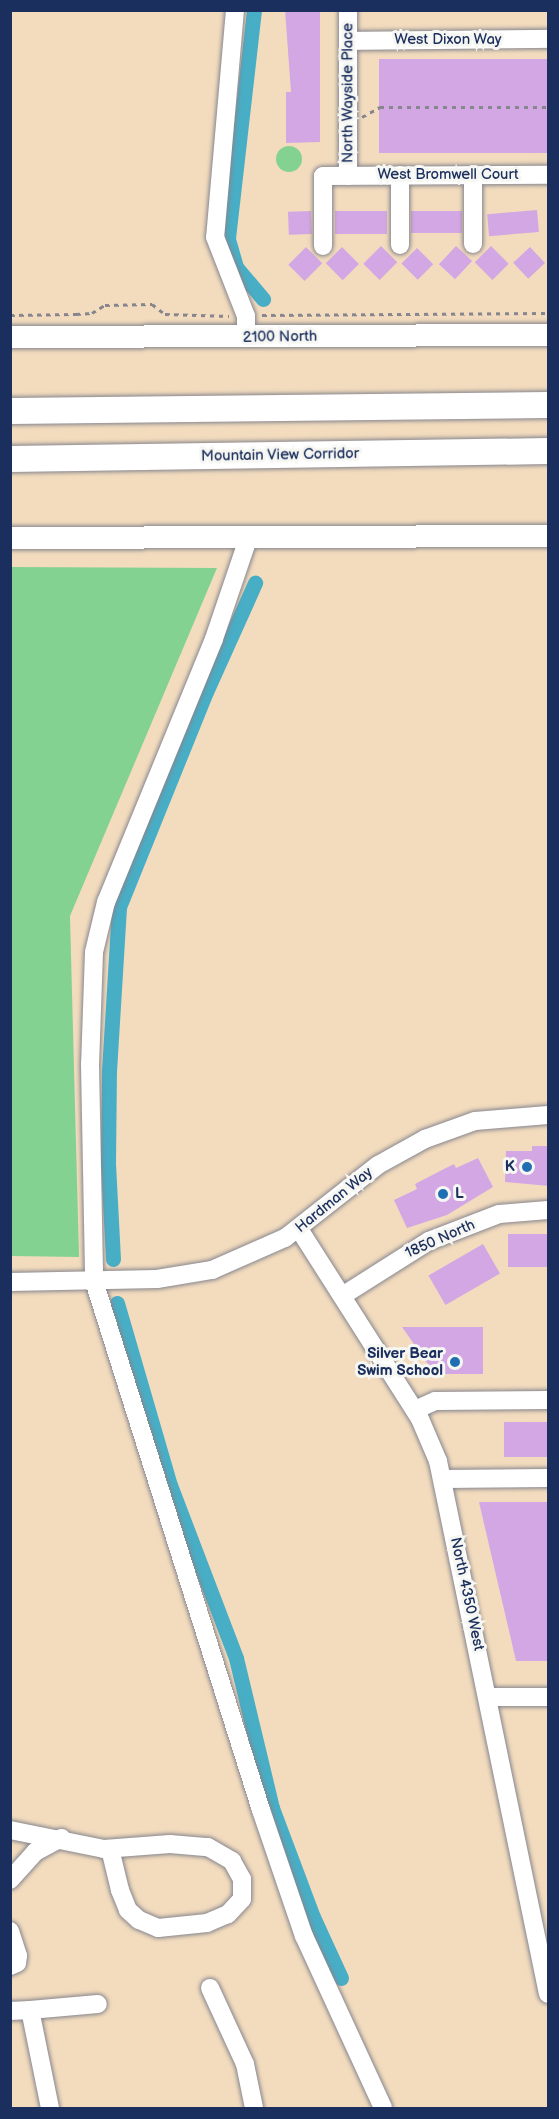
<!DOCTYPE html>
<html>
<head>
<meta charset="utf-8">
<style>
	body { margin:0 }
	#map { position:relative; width:559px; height:2119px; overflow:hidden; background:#f3dcbe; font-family:"Balsamiq Sans",sans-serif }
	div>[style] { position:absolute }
	.green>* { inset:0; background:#84d292 }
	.round { border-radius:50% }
	.canal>* { height:15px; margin:-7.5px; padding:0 7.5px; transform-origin:7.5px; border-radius:7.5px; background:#47aec6 }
	.building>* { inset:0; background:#d3a7e4; transform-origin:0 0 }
	.path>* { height:3px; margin-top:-1.5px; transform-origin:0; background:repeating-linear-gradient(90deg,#87868e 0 4.5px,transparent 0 9px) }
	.roads { filter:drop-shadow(0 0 2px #87868e) drop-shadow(0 0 2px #87868e) }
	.minor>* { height:18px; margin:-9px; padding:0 9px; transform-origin:9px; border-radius:9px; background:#fff }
	.major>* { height:22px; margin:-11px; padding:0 11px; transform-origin:11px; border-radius:11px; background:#fff }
	.highway>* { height:26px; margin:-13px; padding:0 13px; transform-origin:13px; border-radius:13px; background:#fff }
	.dots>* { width:16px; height:16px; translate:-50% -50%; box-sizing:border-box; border:3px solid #f6f6f2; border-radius:50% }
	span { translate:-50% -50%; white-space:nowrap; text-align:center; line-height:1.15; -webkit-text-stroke:6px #f6f6f2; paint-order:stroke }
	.street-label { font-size:15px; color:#1b2f5e }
	.poi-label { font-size:15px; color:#1b2f5e; font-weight:700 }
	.right { translate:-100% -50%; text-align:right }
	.left { translate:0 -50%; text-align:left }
	.frame { position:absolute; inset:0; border:12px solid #1b2f5e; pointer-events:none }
</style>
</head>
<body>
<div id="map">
	<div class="green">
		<i class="round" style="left:276px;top:146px;width:26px;height:26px"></i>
		<i style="clip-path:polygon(11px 567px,217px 568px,70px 916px,79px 1257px,11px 1256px)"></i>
	</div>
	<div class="canal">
		<i style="left:254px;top:10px;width:230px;rotate:96.5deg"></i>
		<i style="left:228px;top:239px;width:29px;rotate:74deg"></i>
		<i style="left:236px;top:267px;width:42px;rotate:49.8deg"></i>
		<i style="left:113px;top:1259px;width:96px;rotate:-93deg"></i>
		<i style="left:108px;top:1163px;width:92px;rotate:-89.4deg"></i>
		<i style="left:109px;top:1071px;width:164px;rotate:-86.5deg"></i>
		<i style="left:119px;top:907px;width:232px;rotate:-68deg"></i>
		<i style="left:206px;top:692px;width:120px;rotate:-65.8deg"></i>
		<i style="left:117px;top:1303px;width:190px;rotate:73.8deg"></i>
		<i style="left:170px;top:1485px;width:185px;rotate:69.1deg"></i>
		<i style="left:236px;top:1658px;width:154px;rotate:76.5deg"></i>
		<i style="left:272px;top:1808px;width:116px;rotate:69.4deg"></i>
		<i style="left:313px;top:1917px;width:67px;rotate:65.3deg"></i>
	</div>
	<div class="building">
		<i style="clip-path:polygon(285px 10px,320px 10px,320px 142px,286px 143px,286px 92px,291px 92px)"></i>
		<i style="left:549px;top:59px;width:94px;height:170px;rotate:90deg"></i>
		<i style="left:537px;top:210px;width:22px;height:50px;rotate:85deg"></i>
		<i style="left:311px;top:211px;width:23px;height:23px;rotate:88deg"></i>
		<i style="left:335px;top:211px;width:52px;height:23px"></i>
		<i style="left:411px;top:211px;width:51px;height:22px"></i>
		<i style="left:381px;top:246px;width:23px;height:25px;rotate:45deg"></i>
		<i style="left:456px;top:246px;width:22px;height:25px;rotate:43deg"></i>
		<i style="left:491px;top:246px;width:25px;height:23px;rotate:45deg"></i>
		<i style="left:306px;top:247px;width:23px;height:25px;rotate:45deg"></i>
		<i style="left:342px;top:247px;width:24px;height:23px;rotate:45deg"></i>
		<i style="left:530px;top:247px;width:22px;height:23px;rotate:47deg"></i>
		<i style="left:417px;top:248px;width:23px;height:22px;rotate:45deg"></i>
		<i style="clip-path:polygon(532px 1146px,549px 1146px,549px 1186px,505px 1182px,506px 1151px,532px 1151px)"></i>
		<i style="clip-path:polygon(478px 1158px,493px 1187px,447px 1215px,407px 1228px,394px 1200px,417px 1189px,415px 1184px,444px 1169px,454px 1164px,456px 1168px)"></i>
		<i style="left:508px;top:1234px;width:41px;height:33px"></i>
		<i style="left:483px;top:1244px;width:34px;height:63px;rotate:60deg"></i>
		<i style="clip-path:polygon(402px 1327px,483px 1327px,483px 1374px,435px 1374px)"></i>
		<i style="left:504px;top:1422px;width:45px;height:35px"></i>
		<i style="clip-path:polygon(479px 1502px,549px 1502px,549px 1661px,516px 1661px)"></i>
	</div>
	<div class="path">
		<i style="left:362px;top:117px;width:21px;rotate:-29deg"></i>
		<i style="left:380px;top:107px;width:168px"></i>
		<i style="left:10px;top:315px;width:66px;rotate:-0.9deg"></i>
		<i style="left:76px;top:314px;width:16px;rotate:-4deg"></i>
		<i style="left:92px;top:313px;width:15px;rotate:-32deg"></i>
		<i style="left:105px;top:305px;width:47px;rotate:-1.2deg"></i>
		<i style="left:152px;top:304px;width:16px;rotate:38deg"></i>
		<i style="left:165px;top:314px;width:64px;rotate:1.8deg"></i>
		<i style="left:262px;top:315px;width:286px;rotate:-0.4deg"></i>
	</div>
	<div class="roads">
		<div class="minor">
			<i style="left:235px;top:10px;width:228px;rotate:95deg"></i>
			<i style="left:215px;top:237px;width:85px;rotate:68.6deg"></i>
			<i style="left:246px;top:316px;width:21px;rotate:90deg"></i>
			<i style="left:348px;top:10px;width:166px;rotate:90deg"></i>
			<i style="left:348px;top:41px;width:200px;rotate:-0.6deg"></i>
			<i style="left:400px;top:175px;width:70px;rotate:90deg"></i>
			<i style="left:473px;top:175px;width:69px;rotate:90deg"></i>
			<i style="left:323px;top:246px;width:70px;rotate:-90deg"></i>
			<i style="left:323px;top:176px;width:225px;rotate:-0.3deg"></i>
			<i style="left:249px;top:536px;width:109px;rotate:108.8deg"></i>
			<i style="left:214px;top:639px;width:284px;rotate:112.3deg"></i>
			<i style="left:106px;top:902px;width:51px;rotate:103.5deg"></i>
			<i style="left:94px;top:952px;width:112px;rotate:92deg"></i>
			<i style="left:90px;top:1064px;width:217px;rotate:88.9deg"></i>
			<i style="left:94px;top:1281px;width:555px;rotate:72.48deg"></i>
			<i style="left:261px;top:1810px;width:133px;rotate:71.2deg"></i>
			<i style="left:304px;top:1936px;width:189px;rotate:65.3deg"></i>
			<i style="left:299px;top:1229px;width:225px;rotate:57.5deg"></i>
			<i style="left:420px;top:1419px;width:46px;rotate:66.8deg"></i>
			<i style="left:438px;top:1461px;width:544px;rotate:78.34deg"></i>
			<i style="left:10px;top:1282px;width:147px;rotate:-1.2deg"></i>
			<i style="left:157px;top:1279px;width:56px;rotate:-9.3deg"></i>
			<i style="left:212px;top:1270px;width:80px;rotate:-23.7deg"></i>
			<i style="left:285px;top:1238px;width:118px;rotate:-38.1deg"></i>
			<i style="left:378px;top:1165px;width:54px;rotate:-29deg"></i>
			<i style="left:425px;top:1139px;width:53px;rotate:-19.8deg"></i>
			<i style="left:475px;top:1121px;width:73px;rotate:-4.7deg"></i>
			<i style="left:342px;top:1296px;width:103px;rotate:-32.3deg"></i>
			<i style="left:429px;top:1241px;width:75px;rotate:-21.1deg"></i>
			<i style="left:499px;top:1214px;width:49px;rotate:-4.7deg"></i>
			<i style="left:415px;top:1410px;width:22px;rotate:-24deg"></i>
			<i style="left:435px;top:1401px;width:113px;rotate:-0.5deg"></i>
			<i style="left:443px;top:1479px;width:105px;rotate:-0.5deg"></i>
			<i style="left:489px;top:1697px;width:59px"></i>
			<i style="left:10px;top:1830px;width:96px;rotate:11.4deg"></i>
			<i style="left:104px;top:1849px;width:66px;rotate:-4.3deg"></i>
			<i style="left:170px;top:1844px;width:38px;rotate:5deg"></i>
			<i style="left:208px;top:1847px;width:28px;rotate:30deg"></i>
			<i style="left:232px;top:1861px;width:21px;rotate:61deg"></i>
			<i style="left:242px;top:1879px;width:20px;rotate:90deg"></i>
			<i style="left:242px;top:1899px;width:21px;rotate:133deg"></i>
			<i style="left:228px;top:1914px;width:23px;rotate:157deg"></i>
			<i style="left:207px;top:1923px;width:49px;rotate:174.2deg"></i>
			<i style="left:158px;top:1928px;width:21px;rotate:-157deg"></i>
			<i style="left:139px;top:1920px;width:15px;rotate:-138deg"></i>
			<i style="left:128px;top:1910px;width:22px;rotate:-112deg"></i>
			<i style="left:120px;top:1890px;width:42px;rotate:-103.7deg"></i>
			<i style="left:10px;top:1880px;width:38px;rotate:-48deg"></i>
			<i style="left:35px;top:1852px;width:30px;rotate:-28deg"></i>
			<i style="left:10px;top:1931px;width:26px;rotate:72deg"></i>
			<i style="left:18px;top:1956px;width:7px;rotate:98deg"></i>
			<i style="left:17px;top:1963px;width:8px;rotate:157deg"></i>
			<i style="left:210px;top:1988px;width:84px;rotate:65.3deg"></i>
			<i style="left:245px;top:2064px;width:45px;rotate:78.4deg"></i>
			<i style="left:10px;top:2011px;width:20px;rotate:-3deg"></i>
			<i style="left:50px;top:2108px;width:100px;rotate:-101.5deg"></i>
			<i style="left:30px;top:2010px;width:68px;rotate:-5deg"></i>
		</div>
		<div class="major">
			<i style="left:10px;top:337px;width:538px;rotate:-0.21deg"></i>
			<i style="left:10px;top:538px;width:538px;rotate:-0.21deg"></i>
		</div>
		<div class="highway">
			<i style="left:10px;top:411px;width:538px;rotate:-0.64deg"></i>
			<i style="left:10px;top:459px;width:538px;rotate:-0.85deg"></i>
		</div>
	</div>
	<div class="dots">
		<i style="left:527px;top:1167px;background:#1f6fb2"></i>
		<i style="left:443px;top:1194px;background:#1f6fb2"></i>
		<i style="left:455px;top:1362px;background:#1f6fb2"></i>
	</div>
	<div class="street-label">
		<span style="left:448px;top:40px">West Dixon Way</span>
		<span style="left:348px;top:93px;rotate:-90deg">North Wayside Place</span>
		<span style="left:448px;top:175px">West Bromwell Court</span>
		<span style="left:280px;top:337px;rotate:-1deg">2100 North</span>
		<span style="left:280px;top:455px;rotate:-1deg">Mountain View Corridor</span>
		<span style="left:334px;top:1200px;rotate:-39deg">Hardman Way</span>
		<span style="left:440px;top:1239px;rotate:-24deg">1850 North</span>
		<span style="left:467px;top:1594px;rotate:78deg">North 4350 West</span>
	</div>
	<div class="poi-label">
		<span class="right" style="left:515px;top:1167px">K</span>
		<span class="left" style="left:455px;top:1194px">L</span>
		<span class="right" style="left:443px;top:1362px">Silver Bear<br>Swim School</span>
	</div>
	<div class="frame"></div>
</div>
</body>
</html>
